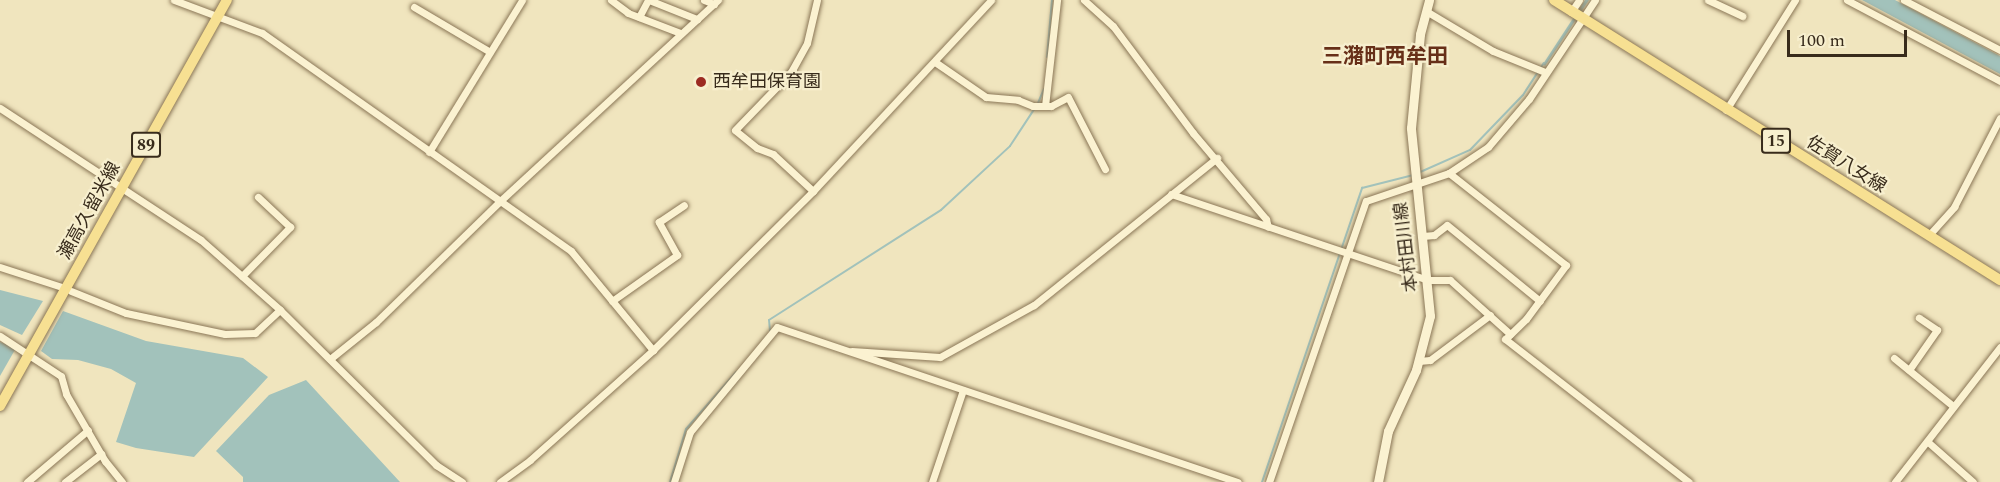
<!DOCTYPE html>
<html>
<head>
<meta charset="utf-8">
<style>
	body { margin:0 }
	#map { position:relative; width:2000px; height:482px; overflow:hidden; background:#f0e5be; font-family:Spectral,"Noto Sans JP",serif }
	div>[style] { position:absolute }
	.water>* { inset:0; background:#a2c2bb }
	.stream>* { height:2px; margin:-1px; padding:0 1px; transform-origin:1px; border-radius:1px; background:#a2c2bb }
	.roads { filter:drop-shadow(0 0 2px #8a7656) drop-shadow(0 0 2px #8a7656) }
	.minor>* { height:7px; margin:-3.5px; padding:0 3.5px; transform-origin:3.5px; border-radius:3.5px; background:#fbf2d1 }
	.secondary>* { height:9px; margin:-4.5px; padding:0 4.5px; transform-origin:4.5px; border-radius:4.5px; background:#fbf2d1 }
	.primary>* { height:10px; margin:-5px; padding:0 5px; transform-origin:5px; border-radius:5px; background:#f7e092 }
	.dots>* { width:16px; height:16px; translate:-50% -50%; box-sizing:border-box; border:3px solid #f7efce; border-radius:50% }
	span { translate:-50% -50%; white-space:nowrap; text-align:center; line-height:1.15; -webkit-text-stroke:4.5px #f7efce; paint-order:stroke }
	.shield-label span { padding:2px 4px; background:#f7efce; border:2px solid; border-radius:4px; -webkit-text-stroke-width:0 }
	.shield-label { font-size:16px; color:#382b1b; font-weight:700 }
	.poi-label { font-size:18px; color:#382b1b }
	.left { translate:0 -50%; text-align:left }
	.street-label { font-size:18px; color:#382b1b }
	.quarter-label { font-size:21px; color:#672f18; font-weight:700 }
	.scale { position:absolute; left:1787px; top:30px; width:120px; height:27px; box-sizing:border-box; border:3px solid #382b1b; border-top:0; padding-left:8px; font-size:18px; line-height:21px; white-space:nowrap; color:#382b1b; -webkit-text-stroke:4px #f7efce; paint-order:stroke }
</style>
</head>
<body>
<div id="map">
	<div class="water">
		<i style="clip-path:polygon(1585px 0,1589px 0,1545px 66px,1543px 64px)"></i>
		<i style="clip-path:polygon(1862px 0,1895px 0,2000px 56px,2000px 74px)"></i>
		<i style="clip-path:polygon(0 290px,43px 301px,22px 335px,0 325px)"></i>
		<i style="clip-path:polygon(63px 311px,146px 341px,243px 358px,268px 377px,194px 457px,136px 448px,116px 442px,136px 383px,111px 369px,78px 360px,52px 359px,41px 351px)"></i>
		<i style="clip-path:polygon(0 342px,16px 348px,0 376px)"></i>
		<i style="clip-path:polygon(306px 380px,400px 482px,243px 482px,243px 477px,216px 451px,269px 395px)"></i>
	</div>
	<div class="stream">
		<i style="left:1047px;top:57px;width:57px;rotate:-85deg"></i>
		<i style="left:1038px;top:103px;width:15px;rotate:-67deg"></i>
		<i style="left:1418px;top:173px;width:57px;rotate:-23.9deg"></i>
		<i style="left:1470px;top:150px;width:76px;rotate:-46.1deg"></i>
		<i style="left:1523px;top:95px;width:38px;rotate:-57deg"></i>
		<i style="left:770px;top:331px;width:11px;rotate:-95deg"></i>
		<i style="left:769px;top:320px;width:204px;rotate:-32.6deg"></i>
		<i style="left:941px;top:210px;width:94px;rotate:-42.8deg"></i>
		<i style="left:1010px;top:146px;width:45px;rotate:-56.7deg"></i>
		<i style="left:670px;top:482px;width:55px;rotate:-73.2deg"></i>
		<i style="left:686px;top:429px;width:76px;rotate:-48.7deg"></i>
		<i style="left:1262px;top:482px;width:311px;rotate:-71.2deg"></i>
		<i style="left:1362px;top:188px;width:53px;rotate:-14.3deg"></i>
	</div>
	<div class="roads">
		<div class="minor">
			<i style="left:174px;top:0;width:94px;rotate:20.6deg"></i>
			<i style="left:262px;top:33px;width:378px;rotate:35.2deg"></i>
			<i style="left:571px;top:251px;width:129px;rotate:50.4deg"></i>
			<i style="left:611px;top:0;width:21px;rotate:37deg"></i>
			<i style="left:628px;top:13px;width:56px;rotate:21deg"></i>
			<i style="left:649px;top:0;width:52px;rotate:21.6deg"></i>
			<i style="left:704px;top:0;width:11px;rotate:22deg"></i>
			<i style="left:1084px;top:0;width:39px;rotate:42deg"></i>
			<i style="left:1113px;top:26px;width:134px;rotate:53.2deg"></i>
			<i style="left:1193px;top:133px;width:113px;rotate:49.7deg"></i>
			<i style="left:1266px;top:219px;width:8px;rotate:76deg"></i>
			<i style="left:1708px;top:0;width:38px;rotate:25deg"></i>
			<i style="left:1847px;top:0;width:173px;rotate:27.9deg"></i>
			<i style="left:1904px;top:0;width:108px;rotate:27.5deg"></i>
			<i style="left:414px;top:7px;width:88px;rotate:30.6deg"></i>
			<i style="left:1426px;top:11px;width:78px;rotate:30.8deg"></i>
			<i style="left:1493px;top:51px;width:56px;rotate:22deg"></i>
			<i style="left:1571px;top:12px;width:14px;rotate:-56deg"></i>
			<i style="left:639px;top:17px;width:19px;rotate:-62deg"></i>
			<i style="left:935px;top:62px;width:62px;rotate:34.5deg"></i>
			<i style="left:986px;top:97px;width:32px;rotate:5deg"></i>
			<i style="left:1018px;top:100px;width:16px;rotate:22deg"></i>
			<i style="left:1033px;top:106px;width:18px"></i>
			<i style="left:1051px;top:106px;width:19px;rotate:-28deg"></i>
			<i style="left:1068px;top:97px;width:81px;rotate:62.8deg"></i>
			<i style="left:1045px;top:106px;width:107px;rotate:-83.5deg"></i>
			<i style="left:0;top:108px;width:240px;rotate:33.3deg"></i>
			<i style="left:201px;top:240px;width:106px;rotate:41.5deg"></i>
			<i style="left:280px;top:310px;width:220px;rotate:44.8deg"></i>
			<i style="left:436px;top:465px;width:31px;rotate:33deg"></i>
			<i style="left:1726px;top:110px;width:130px;rotate:-57.9deg"></i>
			<i style="left:429px;top:152px;width:178px;rotate:-58.5deg"></i>
			<i style="left:1449px;top:173px;width:149px;rotate:38.2deg"></i>
			<i style="left:1566px;top:265px;width:67px;rotate:126.5deg"></i>
			<i style="left:1526px;top:319px;width:29px;rotate:136deg"></i>
			<i style="left:1505px;top:339px;width:233px;rotate:37.9deg"></i>
			<i style="left:813px;top:191px;width:54px;rotate:-137.2deg"></i>
			<i style="left:773px;top:154px;width:17px;rotate:-159deg"></i>
			<i style="left:757px;top:148px;width:28px;rotate:-141deg"></i>
			<i style="left:735px;top:130px;width:81px;rotate:-46deg"></i>
			<i style="left:791px;top:72px;width:33px;rotate:-61deg"></i>
			<i style="left:807px;top:43px;width:44px;rotate:-76.9deg"></i>
			<i style="left:1171px;top:194px;width:271px;rotate:18.5deg"></i>
			<i style="left:1428px;top:280px;width:22px"></i>
			<i style="left:1450px;top:280px;width:81px;rotate:42deg"></i>
			<i style="left:1929px;top:235px;width:38px;rotate:-48deg"></i>
			<i style="left:1954px;top:207px;width:100px;rotate:-62.7deg"></i>
			<i style="left:1423px;top:236px;width:11px;rotate:-5deg"></i>
			<i style="left:1434px;top:235px;width:16px;rotate:-38deg"></i>
			<i style="left:1447px;top:225px;width:120px;rotate:39.3deg"></i>
			<i style="left:0;top:267px;width:65px;rotate:17.9deg"></i>
			<i style="left:242px;top:276px;width:69px;rotate:-45.6deg"></i>
			<i style="left:290px;top:227px;width:44px;rotate:-136.8deg"></i>
			<i style="left:71px;top:291px;width:59px;rotate:21.8deg"></i>
			<i style="left:126px;top:313px;width:101px;rotate:12deg"></i>
			<i style="left:225px;top:334px;width:30px;rotate:-2deg"></i>
			<i style="left:255px;top:333px;width:34px;rotate:-43deg"></i>
			<i style="left:612px;top:301px;width:80px;rotate:-35.3deg"></i>
			<i style="left:677px;top:255px;width:38px;rotate:-119deg"></i>
			<i style="left:659px;top:222px;width:30px;rotate:-34deg"></i>
			<i style="left:0;top:336px;width:73px;rotate:33.3deg"></i>
			<i style="left:61px;top:376px;width:19px;rotate:74deg"></i>
			<i style="left:66px;top:394px;width:78px;rotate:59.8deg"></i>
			<i style="left:105px;top:461px;width:27px;rotate:51deg"></i>
			<i style="left:852px;top:351px;width:88px;rotate:3.9deg"></i>
			<i style="left:940px;top:357px;width:107px;rotate:-29deg"></i>
			<i style="left:1034px;top:305px;width:235px;rotate:-38.8deg"></i>
			<i style="left:1894px;top:358px;width:76px;rotate:39.1deg"></i>
			<i style="left:330px;top:359px;width:59px;rotate:-38.8deg"></i>
			<i style="left:376px;top:322px;width:172px;rotate:-44.3deg"></i>
			<i style="left:499px;top:202px;width:298px;rotate:-42.7deg"></i>
			<i style="left:1419px;top:361px;width:11px;rotate:-5deg"></i>
			<i style="left:1430px;top:360px;width:75px;rotate:-36.9deg"></i>
			<i style="left:1909px;top:370px;width:49px;rotate:-55deg"></i>
			<i style="left:1937px;top:330px;width:22px;rotate:-146deg"></i>
			<i style="left:1928px;top:442px;width:60px;rotate:41.6deg"></i>
			<i style="left:27px;top:482px;width:80px;rotate:-40.4deg"></i>
			<i style="left:65px;top:482px;width:46px;rotate:-37.9deg"></i>
			<i style="left:500px;top:482px;width:37px;rotate:-36deg"></i>
			<i style="left:530px;top:460px;width:165px;rotate:-41.8deg"></i>
			<i style="left:653px;top:350px;width:226px;rotate:-44.8deg"></i>
			<i style="left:813px;top:191px;width:261px;rotate:-47deg"></i>
			<i style="left:674px;top:482px;width:52px;rotate:-72.3deg"></i>
			<i style="left:690px;top:432px;width:136px;rotate:-50.4deg"></i>
			<i style="left:777px;top:327px;width:486px;rotate:18.6deg"></i>
			<i style="left:932px;top:482px;width:97px;rotate:-71.4deg"></i>
			<i style="left:1269px;top:482px;width:297px;rotate:-71deg"></i>
			<i style="left:1366px;top:201px;width:88px;rotate:-18.6deg"></i>
			<i style="left:1449px;top:173px;width:47px;rotate:-33.7deg"></i>
			<i style="left:1488px;top:147px;width:63px;rotate:-49.5deg"></i>
			<i style="left:1529px;top:99px;width:119px;rotate:-56.3deg"></i>
			<i style="left:1895px;top:482px;width:171px;rotate:-52.1deg"></i>
		</div>
		<div class="secondary">
			<i style="left:1378px;top:482px;width:52px;rotate:-78.9deg"></i>
			<i style="left:1388px;top:431px;width:67px;rotate:-65.3deg"></i>
			<i style="left:1416px;top:370px;width:56px;rotate:-75.5deg"></i>
			<i style="left:1430px;top:316px;width:189px;rotate:-95.8deg"></i>
			<i style="left:1411px;top:128px;width:94px;rotate:-84.5deg"></i>
			<i style="left:1420px;top:34px;width:35px;rotate:-75deg"></i>
		</div>
		<div class="primary">
			<i style="left:1554px;top:0;width:527px;rotate:32.12deg"></i>
			<i style="left:0;top:406px;width:465px;rotate:-60.8deg"></i>
		</div>
	</div>
	<div class="dots">
		<i style="left:701px;top:82px;background:#9c2b22"></i>
	</div>
	<div class="shield-label">
		<span style="left:1776px;top:141px">15</span>
		<span style="left:146px;top:145px">89</span>
	</div>
	<div class="poi-label">
		<span class="left" style="left:713px;top:82px">西牟田保育園</span>
	</div>
	<div class="street-label">
		<span style="left:1846px;top:165px;rotate:32deg">佐賀八女線</span>
		<span style="left:90px;top:211px;rotate:-61deg">瀬高久留米線</span>
		<span style="left:1407px;top:247px;rotate:-97deg">本村田川線</span>
	</div>
	<div class="quarter-label">
		<span style="left:1385px;top:57px">三潴町西牟田</span>
	</div>
	<div class="scale">100 m</div>
</div>
</body>
</html>
